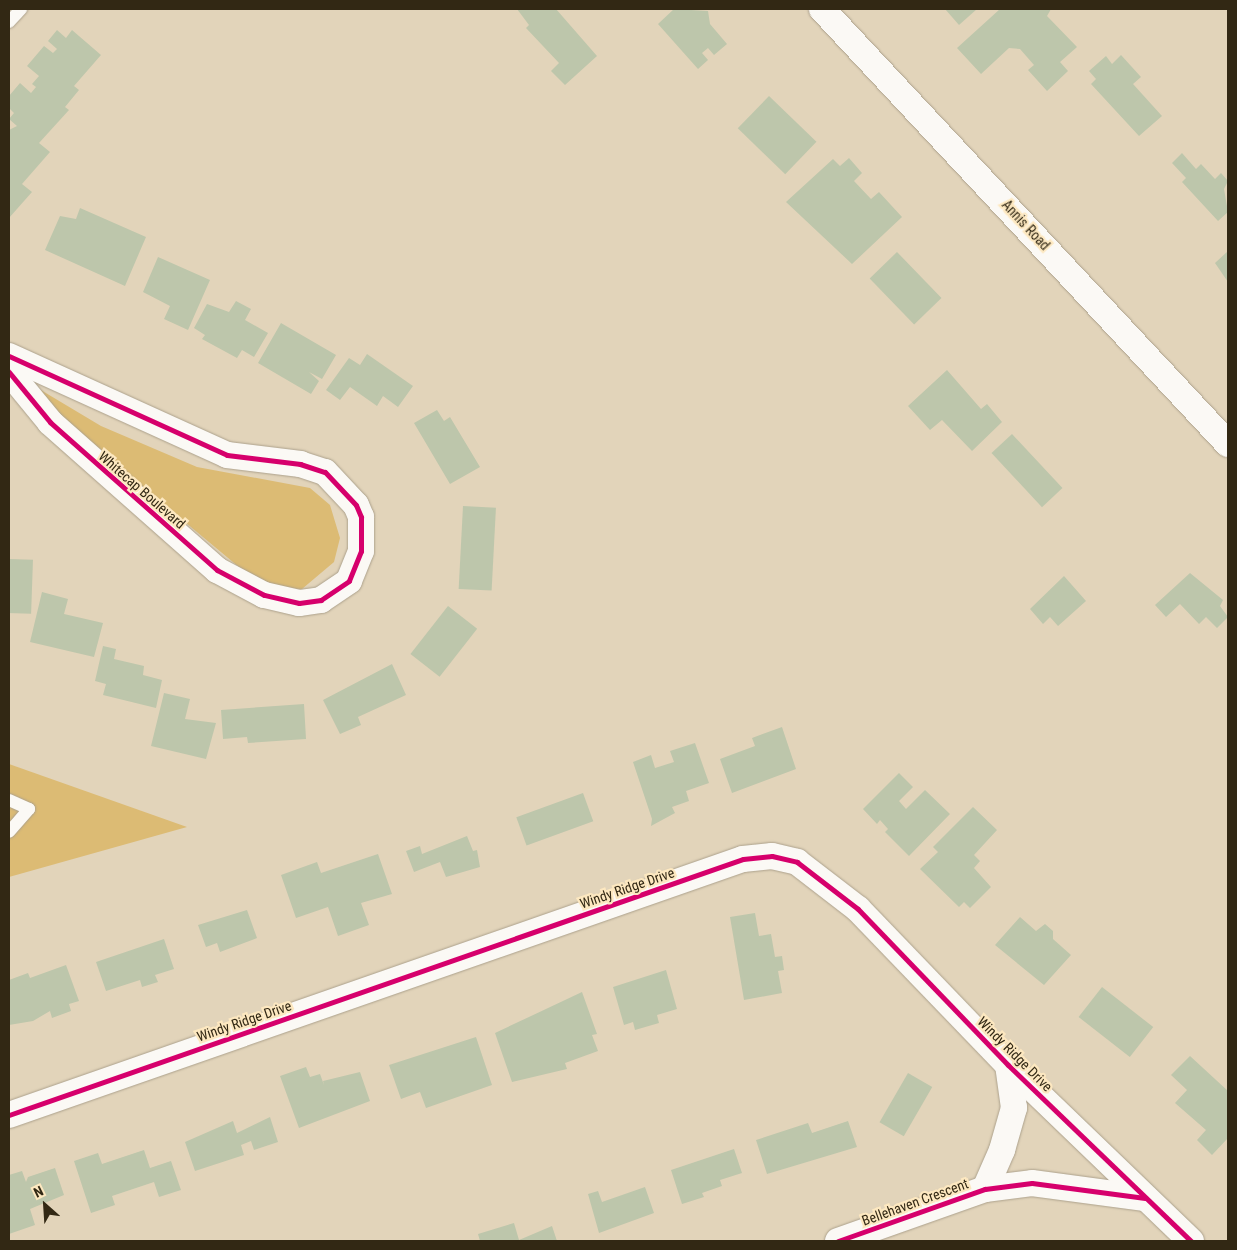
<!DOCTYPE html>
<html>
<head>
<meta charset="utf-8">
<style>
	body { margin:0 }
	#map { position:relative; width:1237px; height:1250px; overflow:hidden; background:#e2d4ba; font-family:"Roboto Condensed",sans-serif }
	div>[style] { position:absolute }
	.green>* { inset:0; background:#dcbb74 }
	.building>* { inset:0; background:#bdc6ab; transform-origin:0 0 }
	.roads { filter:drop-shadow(0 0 1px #aca18c) drop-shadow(0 0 1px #aca18c) }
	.service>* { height:12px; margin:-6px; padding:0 6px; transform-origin:6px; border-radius:6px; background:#fbf9f5 }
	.minor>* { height:26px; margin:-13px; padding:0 13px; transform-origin:13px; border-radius:13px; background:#fbf9f5 }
	.cycleway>* { height:5px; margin:-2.5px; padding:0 2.5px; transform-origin:2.5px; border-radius:2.5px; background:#d6006c }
	span { translate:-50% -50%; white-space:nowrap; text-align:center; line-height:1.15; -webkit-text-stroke:4.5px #fde8c0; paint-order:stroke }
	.street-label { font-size:14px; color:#322814 }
	.frame { position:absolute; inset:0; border:10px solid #322814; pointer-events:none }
	.north { position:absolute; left:20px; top:1180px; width:50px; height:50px; -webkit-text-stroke:4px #fde8c0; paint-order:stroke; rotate:334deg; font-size:14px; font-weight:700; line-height:20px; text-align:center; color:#322814 }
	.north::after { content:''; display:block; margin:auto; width:18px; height:22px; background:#322814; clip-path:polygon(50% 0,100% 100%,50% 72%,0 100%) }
</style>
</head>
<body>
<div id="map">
	<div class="green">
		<i style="clip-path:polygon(14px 374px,101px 426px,197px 467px,310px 488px,330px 505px,340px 538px,334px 562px,302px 589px,264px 588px,34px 396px)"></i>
		<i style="clip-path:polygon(9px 764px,187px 827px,9px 877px)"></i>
	</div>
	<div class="building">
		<i style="clip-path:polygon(517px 9px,556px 9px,597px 56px,565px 85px,551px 71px,559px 63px,526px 28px,529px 25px)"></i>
		<i style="clip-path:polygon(674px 9px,708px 11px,710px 24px,727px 44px,714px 55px,708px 48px,702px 53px,708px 60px,698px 69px,658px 24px)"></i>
		<i style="clip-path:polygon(945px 9px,977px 9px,959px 25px)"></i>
		<i style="clip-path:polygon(1000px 9px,1051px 9px,1047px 16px,1077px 47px,1060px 62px,1068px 71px,1047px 91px,1028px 70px,1034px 65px,1020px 49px,1009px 48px,981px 74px,957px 48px)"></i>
		<i style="clip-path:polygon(57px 30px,66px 38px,72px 30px,101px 55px,74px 86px,79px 90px,65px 107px,69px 110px,39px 143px,50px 152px,22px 184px,32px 192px,9px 218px,9px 130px,17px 126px,9px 119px,14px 113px,9px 108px,9px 96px,20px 83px,31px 93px,36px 87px,32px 84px,39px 76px,27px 66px,44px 46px,53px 53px,57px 49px,48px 41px)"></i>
		<i style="clip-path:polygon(1121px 55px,1141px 77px,1133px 84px,1162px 116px,1139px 136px,1091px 84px,1096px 79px,1089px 71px,1106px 56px,1112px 64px)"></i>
		<i style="left:769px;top:96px;width:66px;height:45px;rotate:44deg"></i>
		<i style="clip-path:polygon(1182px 153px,1196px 169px,1201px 164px,1215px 179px,1221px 173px,1228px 181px,1224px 189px,1228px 212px,1218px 221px,1182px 182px,1186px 178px,1172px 163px)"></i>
		<i style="clip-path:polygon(849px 158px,862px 173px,854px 181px,871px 199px,879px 192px,902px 217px,852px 264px,786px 202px,833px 159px,840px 166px)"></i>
		<i style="clip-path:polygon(80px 208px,146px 237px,125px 286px,45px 250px,60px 216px,76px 219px)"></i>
		<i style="clip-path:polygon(1228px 251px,1228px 282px,1215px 263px)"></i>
		<i style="left:897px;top:252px;width:64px;height:38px;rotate:46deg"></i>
		<i style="clip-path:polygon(158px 257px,210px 280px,188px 330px,164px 319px,170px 306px,143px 292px)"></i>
		<i style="clip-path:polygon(236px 301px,251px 309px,245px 320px,268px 333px,254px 357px,242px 350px,237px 358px,202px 339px,205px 335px,194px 328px,207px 304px,229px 312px)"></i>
		<i style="clip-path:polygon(281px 323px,336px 355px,322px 379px,309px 372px,319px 381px,311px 394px,258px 363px)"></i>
		<i style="clip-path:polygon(367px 354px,413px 386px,398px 407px,383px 396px,377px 406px,350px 387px,340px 400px,326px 390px,349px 358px,360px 365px)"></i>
		<i style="clip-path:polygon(947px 370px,981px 409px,987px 404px,1002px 422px,972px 451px,942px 420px,930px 430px,908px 406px)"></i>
		<i style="clip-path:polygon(437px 410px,444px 421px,450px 417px,480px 467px,450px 484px,414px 423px)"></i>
		<i style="left:1012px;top:434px;width:74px;height:28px;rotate:47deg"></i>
		<i style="left:463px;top:506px;width:33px;height:83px;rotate:3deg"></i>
		<i style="left:9px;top:559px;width:24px;height:54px;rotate:2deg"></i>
		<i style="clip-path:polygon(1190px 573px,1223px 600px,1220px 606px,1228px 617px,1217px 628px,1206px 617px,1199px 624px,1180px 604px,1166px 617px,1155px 605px)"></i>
		<i style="clip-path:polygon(1064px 576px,1086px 601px,1058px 626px,1050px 617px,1043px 624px,1030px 609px)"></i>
		<i style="clip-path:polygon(42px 592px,68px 599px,64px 614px,103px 623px,94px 657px,30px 642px)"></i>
		<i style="left:448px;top:606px;width:37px;height:61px;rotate:38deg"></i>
		<i style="clip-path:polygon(103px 646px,116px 649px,114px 659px,144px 666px,143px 675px,162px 680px,156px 708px,103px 695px,106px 684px,95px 681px)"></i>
		<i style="clip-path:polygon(392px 664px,406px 695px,358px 717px,361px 725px,340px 734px,323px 700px)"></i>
		<i style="clip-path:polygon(164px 693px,190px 699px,185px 719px,216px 723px,206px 759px,151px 746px)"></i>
		<i style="clip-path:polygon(304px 704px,306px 739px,248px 743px,247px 737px,223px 739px,221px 710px)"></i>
		<i style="clip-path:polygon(782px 727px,796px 769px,732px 793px,720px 759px,755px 746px,752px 738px)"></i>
		<i style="clip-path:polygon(695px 743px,709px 783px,686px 791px,689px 801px,672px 807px,675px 813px,651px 826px,652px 819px,633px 762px,651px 755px,655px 768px,674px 762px,670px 751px)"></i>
		<i style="clip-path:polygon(899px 773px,913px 787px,899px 801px,906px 809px,925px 790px,950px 814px,909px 856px,885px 832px,888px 829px,880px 820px,877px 824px,863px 809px)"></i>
		<i style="left:583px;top:793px;width:30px;height:71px;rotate:70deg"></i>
		<i style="clip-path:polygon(973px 807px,997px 830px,974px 855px,980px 861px,974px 868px,991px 887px,970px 908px,964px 902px,959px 907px,920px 869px,938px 852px,933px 847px)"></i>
		<i style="clip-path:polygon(467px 836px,473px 851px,477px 850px,480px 867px,446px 877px,440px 862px,414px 872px,406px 851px,420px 846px,422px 854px)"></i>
		<i style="clip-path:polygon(378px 854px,392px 894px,361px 903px,369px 925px,338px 936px,328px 907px,296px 918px,281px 875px,317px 862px,321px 873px)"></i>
		<i style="clip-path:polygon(247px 910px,257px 938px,220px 952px,217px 943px,206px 947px,198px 925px)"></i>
		<i style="clip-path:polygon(755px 913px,759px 936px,771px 934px,775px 957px,782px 956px,784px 970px,778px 971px,782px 993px,744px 1000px,730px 917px)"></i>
		<i style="clip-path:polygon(1020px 917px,1036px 931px,1045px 924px,1053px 931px,1053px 939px,1071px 955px,1044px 985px,995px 945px)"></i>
		<i style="clip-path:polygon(164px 939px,174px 969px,155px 975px,158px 982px,142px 987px,140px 980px,106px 991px,96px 962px)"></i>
		<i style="clip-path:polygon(66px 965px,79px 1001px,69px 1004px,71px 1011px,52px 1018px,50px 1011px,33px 1021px,9px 1025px,9px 980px,28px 973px,30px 978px)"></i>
		<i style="clip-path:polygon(666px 970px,677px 1009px,657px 1015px,659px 1023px,635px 1030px,633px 1022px,624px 1025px,613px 987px)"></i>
		<i style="left:1102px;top:987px;width:65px;height:38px;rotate:38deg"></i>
		<i style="clip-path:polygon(582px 992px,597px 1034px,592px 1035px,598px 1051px,565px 1063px,567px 1069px,512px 1082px,495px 1033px)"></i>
		<i style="clip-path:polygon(476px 1037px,492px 1085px,426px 1108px,420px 1092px,401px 1099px,389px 1065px)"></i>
		<i style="clip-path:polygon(1190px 1056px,1228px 1091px,1228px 1138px,1212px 1155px,1197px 1140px,1206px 1130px,1175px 1103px,1187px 1090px,1171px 1075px)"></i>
		<i style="clip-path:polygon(306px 1067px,310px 1077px,320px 1074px,324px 1085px,323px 1081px,360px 1072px,370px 1101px,299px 1128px,280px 1076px)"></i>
		<i style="left:908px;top:1073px;width:28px;height:57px;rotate:30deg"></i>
		<i style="clip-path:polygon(270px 1117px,278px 1142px,254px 1150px,251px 1141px,241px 1145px,244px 1155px,195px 1171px,185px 1142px,233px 1121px,237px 1133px)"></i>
		<i style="clip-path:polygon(848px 1121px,857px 1147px,767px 1174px,756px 1140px,808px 1123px,812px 1133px)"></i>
		<i style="clip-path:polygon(734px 1149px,742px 1173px,720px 1180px,722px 1186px,702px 1193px,704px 1197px,682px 1204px,671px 1170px)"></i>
		<i style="clip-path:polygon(144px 1150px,150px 1168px,171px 1161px,181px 1190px,159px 1197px,154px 1182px,112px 1196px,115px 1205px,91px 1213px,74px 1161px,98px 1153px,102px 1164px)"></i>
		<i style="clip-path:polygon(55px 1168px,64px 1195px,30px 1209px,35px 1225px,9px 1234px,9px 1175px,22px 1171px,26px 1182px,28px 1177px)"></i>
		<i style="clip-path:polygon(645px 1187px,654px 1213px,599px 1233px,588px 1194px,598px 1191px,602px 1202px)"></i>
		<i style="clip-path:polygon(514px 1223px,519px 1240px,552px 1226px,557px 1241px,480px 1241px,478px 1234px)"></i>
	</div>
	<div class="roads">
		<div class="service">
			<i style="left:9px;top:22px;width:18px;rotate:-47deg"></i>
			<i style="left:9px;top:800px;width:22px;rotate:24deg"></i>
			<i style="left:29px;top:809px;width:30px;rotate:131deg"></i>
		</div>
		<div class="minor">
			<i style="left:822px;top:9px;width:595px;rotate:46.97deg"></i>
			<i style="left:9px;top:356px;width:239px;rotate:24.4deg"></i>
			<i style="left:227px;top:455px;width:74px;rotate:7deg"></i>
			<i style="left:300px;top:464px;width:26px;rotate:18deg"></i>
			<i style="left:325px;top:472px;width:45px;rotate:46.8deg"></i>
			<i style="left:356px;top:505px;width:13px;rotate:67deg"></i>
			<i style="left:361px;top:517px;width:34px;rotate:90deg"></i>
			<i style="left:361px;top:551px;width:32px;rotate:112deg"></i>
			<i style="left:349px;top:581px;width:34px;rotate:146deg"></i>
			<i style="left:321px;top:600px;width:22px;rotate:172deg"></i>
			<i style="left:299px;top:603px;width:36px;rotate:-167deg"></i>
			<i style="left:264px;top:595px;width:53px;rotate:-152deg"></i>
			<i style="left:217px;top:570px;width:223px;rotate:-138.5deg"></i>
			<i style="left:50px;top:422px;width:65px;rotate:-129.4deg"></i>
			<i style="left:9px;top:1115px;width:777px;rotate:-19.23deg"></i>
			<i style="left:743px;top:859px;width:29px;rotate:-6deg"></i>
			<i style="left:772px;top:856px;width:26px;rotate:13deg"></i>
			<i style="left:797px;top:862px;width:77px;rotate:37.6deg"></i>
			<i style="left:858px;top:909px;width:216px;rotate:46.1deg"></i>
			<i style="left:1008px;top:1065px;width:254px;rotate:43.9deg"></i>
			<i style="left:985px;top:1189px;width:43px;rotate:-66.4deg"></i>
			<i style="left:1002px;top:1150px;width:44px;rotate:-74.1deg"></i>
			<i style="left:1014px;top:1108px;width:43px;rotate:-97.9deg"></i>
			<i style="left:838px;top:1241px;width:156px;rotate:-19.5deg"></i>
			<i style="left:985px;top:1189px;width:47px;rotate:-7.3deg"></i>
			<i style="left:1032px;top:1183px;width:114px;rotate:7.6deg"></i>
		</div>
	</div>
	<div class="cycleway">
		<i style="left:9px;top:356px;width:239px;rotate:24.4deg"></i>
		<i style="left:227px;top:455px;width:74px;rotate:7deg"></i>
		<i style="left:300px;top:464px;width:26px;rotate:18deg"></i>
		<i style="left:325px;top:472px;width:45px;rotate:46.8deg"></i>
		<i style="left:356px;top:505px;width:13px;rotate:67deg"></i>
		<i style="left:361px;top:517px;width:34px;rotate:90deg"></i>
		<i style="left:361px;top:551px;width:32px;rotate:112deg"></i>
		<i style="left:349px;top:581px;width:34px;rotate:146deg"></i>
		<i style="left:321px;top:600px;width:22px;rotate:172deg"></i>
		<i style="left:299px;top:603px;width:36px;rotate:-167deg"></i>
		<i style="left:264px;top:595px;width:53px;rotate:-152deg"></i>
		<i style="left:217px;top:570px;width:223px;rotate:-138.5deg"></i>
		<i style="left:50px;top:422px;width:65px;rotate:-129.4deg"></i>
		<i style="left:9px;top:1115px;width:777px;rotate:-19.23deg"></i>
		<i style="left:743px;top:859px;width:29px;rotate:-6deg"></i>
		<i style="left:772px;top:856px;width:26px;rotate:13deg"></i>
		<i style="left:797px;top:862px;width:77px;rotate:37.6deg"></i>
		<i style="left:858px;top:909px;width:216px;rotate:46.1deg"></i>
		<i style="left:1008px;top:1065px;width:254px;rotate:43.9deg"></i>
		<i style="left:838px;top:1241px;width:156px;rotate:-19.5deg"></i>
		<i style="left:985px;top:1189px;width:47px;rotate:-7.3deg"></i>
		<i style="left:1032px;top:1183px;width:114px;rotate:7.6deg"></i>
	</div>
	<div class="street-label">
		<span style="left:1026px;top:225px;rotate:47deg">Annis Road</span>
		<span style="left:142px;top:490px;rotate:41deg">Whitecap Boulevard</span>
		<span style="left:627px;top:888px;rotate:-19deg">Windy Ridge Drive</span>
		<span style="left:244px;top:1021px;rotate:-19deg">Windy Ridge Drive</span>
		<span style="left:1015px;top:1054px;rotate:45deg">Windy Ridge Drive</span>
		<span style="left:915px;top:1202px;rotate:-20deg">Bellehaven Crescent</span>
	</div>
	<div class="frame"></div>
	<div class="north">N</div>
</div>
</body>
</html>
